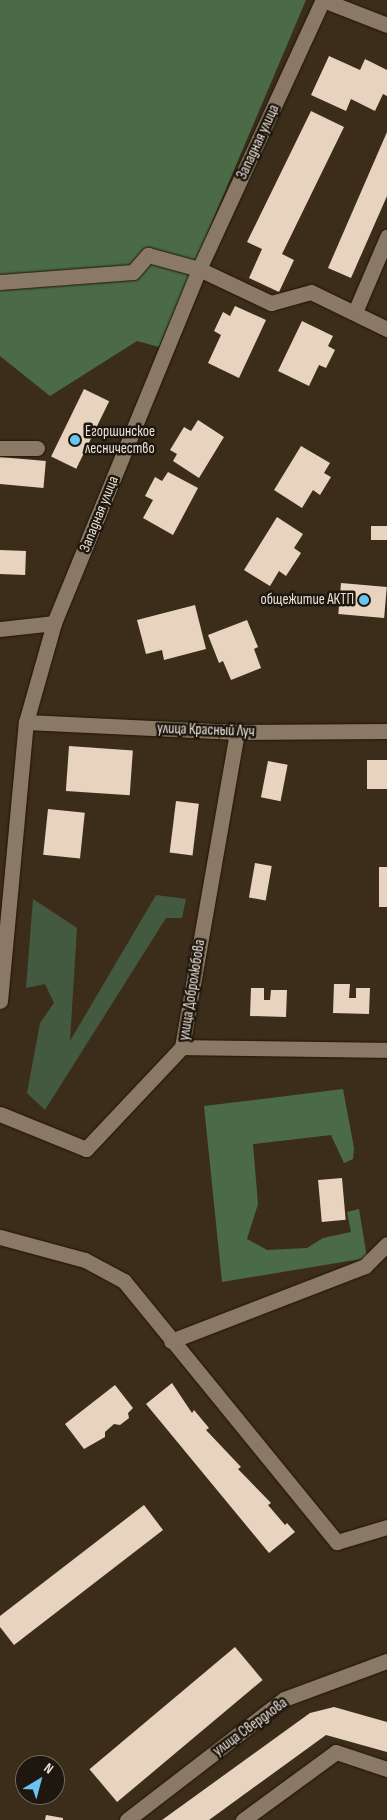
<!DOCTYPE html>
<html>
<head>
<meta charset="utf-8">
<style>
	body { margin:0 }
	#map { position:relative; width:387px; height:1820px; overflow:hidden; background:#3c2d1b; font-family:"Sofia Sans Condensed",sans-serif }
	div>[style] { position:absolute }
	.green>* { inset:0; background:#435a40 }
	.forest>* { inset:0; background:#4a6b46 }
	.building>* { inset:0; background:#e7d3be; transform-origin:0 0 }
	.roads { filter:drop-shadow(0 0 1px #231504) drop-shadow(0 0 1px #231504) }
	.minor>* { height:15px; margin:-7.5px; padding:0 7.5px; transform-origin:7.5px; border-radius:7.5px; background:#8a7965 }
	.dots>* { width:14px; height:14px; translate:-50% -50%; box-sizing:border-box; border:2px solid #1e170f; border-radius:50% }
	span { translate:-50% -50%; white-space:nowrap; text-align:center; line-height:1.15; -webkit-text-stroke:5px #1e170f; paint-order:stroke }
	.street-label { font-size:15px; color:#eae0d6 }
	.poi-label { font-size:15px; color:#eae0d6 }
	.left { translate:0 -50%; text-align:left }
	.right { translate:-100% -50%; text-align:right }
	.north { position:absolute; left:15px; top:1755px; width:50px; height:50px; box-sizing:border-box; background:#1e170f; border:1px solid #70675f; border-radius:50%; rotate:37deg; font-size:14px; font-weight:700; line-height:20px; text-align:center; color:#eae0d6 }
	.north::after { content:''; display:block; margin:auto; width:18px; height:22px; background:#6ac3f1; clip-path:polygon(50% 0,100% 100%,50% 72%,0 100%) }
</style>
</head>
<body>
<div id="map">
	<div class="green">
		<i style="clip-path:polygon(156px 895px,186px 899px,182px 918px,166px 918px,45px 1110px,27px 1093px,40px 1023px,54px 1003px,45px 984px,26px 988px,33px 899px,77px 928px,70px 1041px)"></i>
	</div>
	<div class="forest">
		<i style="clip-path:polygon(0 0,306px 0,159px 347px,137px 341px,50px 396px,0 356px)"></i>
		<i style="clip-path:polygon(343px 1089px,354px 1148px,353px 1159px,344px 1163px,331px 1135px,253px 1144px,258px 1204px,247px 1239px,267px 1250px,307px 1248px,323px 1238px,351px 1232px,347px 1212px,359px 1209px,367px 1258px,222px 1282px,204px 1106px)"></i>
	</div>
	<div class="building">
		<i style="clip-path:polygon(329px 56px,360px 70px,365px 59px,387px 70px,387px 96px,383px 94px,375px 111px,351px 99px,346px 111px,311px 95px)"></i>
		<i style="clip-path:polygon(311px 111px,344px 127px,282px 254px,294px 260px,279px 292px,249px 278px,262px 249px,247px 242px)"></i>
		<i style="clip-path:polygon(387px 132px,387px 196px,351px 278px,328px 268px)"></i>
		<i style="clip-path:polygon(235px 306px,266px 320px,239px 378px,208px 363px,221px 335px,214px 331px,223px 312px,230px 316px)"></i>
		<i style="clip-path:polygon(302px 321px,333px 336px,328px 346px,335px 350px,326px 368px,319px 365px,309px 386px,278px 371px)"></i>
		<i style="left:84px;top:389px;width:28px;height:75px;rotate:26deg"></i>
		<i style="clip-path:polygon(198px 420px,224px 437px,199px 478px,173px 461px,177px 454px,170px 450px,184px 427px,191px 431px)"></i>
		<i style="clip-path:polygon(301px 446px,330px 463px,324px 473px,331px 477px,320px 495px,313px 490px,302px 508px,274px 490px)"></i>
		<i style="left:0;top:457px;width:46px;height:27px;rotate:5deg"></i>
		<i style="clip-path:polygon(168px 472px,198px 488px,173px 535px,143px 518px,153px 500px,145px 496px,155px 477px,162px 481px)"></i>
		<i style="clip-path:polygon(277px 517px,303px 534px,294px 548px,301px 553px,286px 576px,279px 571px,270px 586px,244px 570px)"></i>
		<i style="left:371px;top:526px;width:16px;height:14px"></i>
		<i style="left:0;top:550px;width:26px;height:24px;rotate:2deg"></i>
		<i style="left:341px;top:583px;width:46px;height:31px;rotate:5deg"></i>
		<i style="clip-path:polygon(195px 605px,206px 649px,164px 660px,162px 650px,146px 654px,137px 620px)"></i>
		<i style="clip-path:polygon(247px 620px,258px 647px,254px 649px,261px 668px,231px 680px,223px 661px,219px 663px,208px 635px)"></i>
		<i style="left:69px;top:746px;width:64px;height:45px;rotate:4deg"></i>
		<i style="left:367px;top:760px;width:20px;height:29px"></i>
		<i style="left:268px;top:761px;width:20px;height:37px;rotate:11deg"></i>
		<i style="left:176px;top:801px;width:23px;height:52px;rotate:7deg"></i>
		<i style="left:48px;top:809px;width:37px;height:46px;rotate:6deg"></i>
		<i style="left:255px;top:863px;width:17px;height:35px;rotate:10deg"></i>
		<i style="left:379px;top:867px;width:8px;height:40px"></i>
		<i style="clip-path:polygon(334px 984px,350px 984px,349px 998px,356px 998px,356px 988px,370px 988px,369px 1014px,333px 1013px)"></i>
		<i style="clip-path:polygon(251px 988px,264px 988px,264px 1000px,270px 1000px,271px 990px,287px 990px,286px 1017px,250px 1016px)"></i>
		<i style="left:342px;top:1178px;width:42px;height:24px;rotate:85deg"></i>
		<i style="clip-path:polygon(172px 1383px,192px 1413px,194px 1410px,209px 1428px,206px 1430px,241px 1467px,238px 1469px,271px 1503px,268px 1505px,285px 1525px,287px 1523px,295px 1532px,269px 1553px,146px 1404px)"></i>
		<i style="clip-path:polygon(115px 1385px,133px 1408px,128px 1413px,129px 1418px,120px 1425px,114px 1424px,105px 1432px,105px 1437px,84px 1449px,65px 1424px)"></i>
		<i style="clip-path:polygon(144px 1505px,163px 1530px,14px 1645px,0 1627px,0 1616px)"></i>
		<i style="left:235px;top:1647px;width:43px;height:190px;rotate:50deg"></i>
		<i style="clip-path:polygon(334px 1707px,387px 1722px,387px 1752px,326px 1735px,209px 1820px,162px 1820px,310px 1713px)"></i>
		<i style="clip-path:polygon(46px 1815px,63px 1818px,63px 1820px,45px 1820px)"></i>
	</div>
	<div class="roads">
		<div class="minor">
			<i style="left:323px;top:0;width:69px;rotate:21.3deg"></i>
			<i style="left:0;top:282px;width:133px;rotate:-4.3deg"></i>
			<i style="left:133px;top:272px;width:23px;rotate:-49deg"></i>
			<i style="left:148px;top:255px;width:53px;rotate:15.4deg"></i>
			<i style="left:199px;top:269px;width:80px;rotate:25.3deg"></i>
			<i style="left:271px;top:303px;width:41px;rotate:-15.4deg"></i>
			<i style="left:311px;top:292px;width:85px;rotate:26deg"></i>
			<i style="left:355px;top:312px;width:82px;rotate:-66.9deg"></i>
			<i style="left:0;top:448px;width:37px"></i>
			<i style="left:0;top:629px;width:54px;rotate:-6.3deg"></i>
			<i style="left:26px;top:722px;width:211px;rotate:2.7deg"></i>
			<i style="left:237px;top:732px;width:150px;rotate:-0.4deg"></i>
			<i style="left:237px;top:732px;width:320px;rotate:99.9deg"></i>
			<i style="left:182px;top:1047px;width:205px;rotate:0.8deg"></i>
			<i style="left:0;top:1001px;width:280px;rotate:-84.7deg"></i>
			<i style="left:26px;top:722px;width:103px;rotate:-74.2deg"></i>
			<i style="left:54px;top:623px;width:383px;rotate:-67.7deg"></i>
			<i style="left:199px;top:269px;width:296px;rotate:-65.3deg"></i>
			<i style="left:0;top:1114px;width:93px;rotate:22.1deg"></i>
			<i style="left:86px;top:1149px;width:140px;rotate:-46.7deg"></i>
			<i style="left:0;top:1237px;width:88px;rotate:15.1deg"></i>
			<i style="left:85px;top:1260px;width:44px;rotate:28.3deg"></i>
			<i style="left:124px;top:1281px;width:337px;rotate:50.8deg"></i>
			<i style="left:337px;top:1542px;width:52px;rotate:-16.7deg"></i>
			<i style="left:171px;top:1341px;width:208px;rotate:-21.1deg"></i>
			<i style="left:365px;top:1266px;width:31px;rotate:-45deg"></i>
			<i style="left:127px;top:1820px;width:198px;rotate:-37.6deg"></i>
			<i style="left:284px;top:1699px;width:110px;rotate:-20.3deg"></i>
			<i style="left:243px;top:1820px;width:115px;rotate:-36.2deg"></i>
			<i style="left:336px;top:1752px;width:54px;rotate:18.4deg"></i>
		</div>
	</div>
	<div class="dots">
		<i style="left:75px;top:440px;background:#6ac3f1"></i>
		<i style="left:364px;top:600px;background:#6ac3f1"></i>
	</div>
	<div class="street-label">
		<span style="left:258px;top:142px;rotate:-65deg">Западная улица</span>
		<span style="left:99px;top:514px;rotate:-68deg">Западная улица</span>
		<span style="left:206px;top:730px;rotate:2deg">улица Красный Луч</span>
		<span style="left:192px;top:990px;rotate:-81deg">улица Добролюбова</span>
		<span style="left:250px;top:1727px;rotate:-36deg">улица Свердлова</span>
	</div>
	<div class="poi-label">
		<span class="left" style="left:85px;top:440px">Егоршинское<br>лесничество</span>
		<span class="right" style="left:354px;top:600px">общежитие АКТП</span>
	</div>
	<div class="north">N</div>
</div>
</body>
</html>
